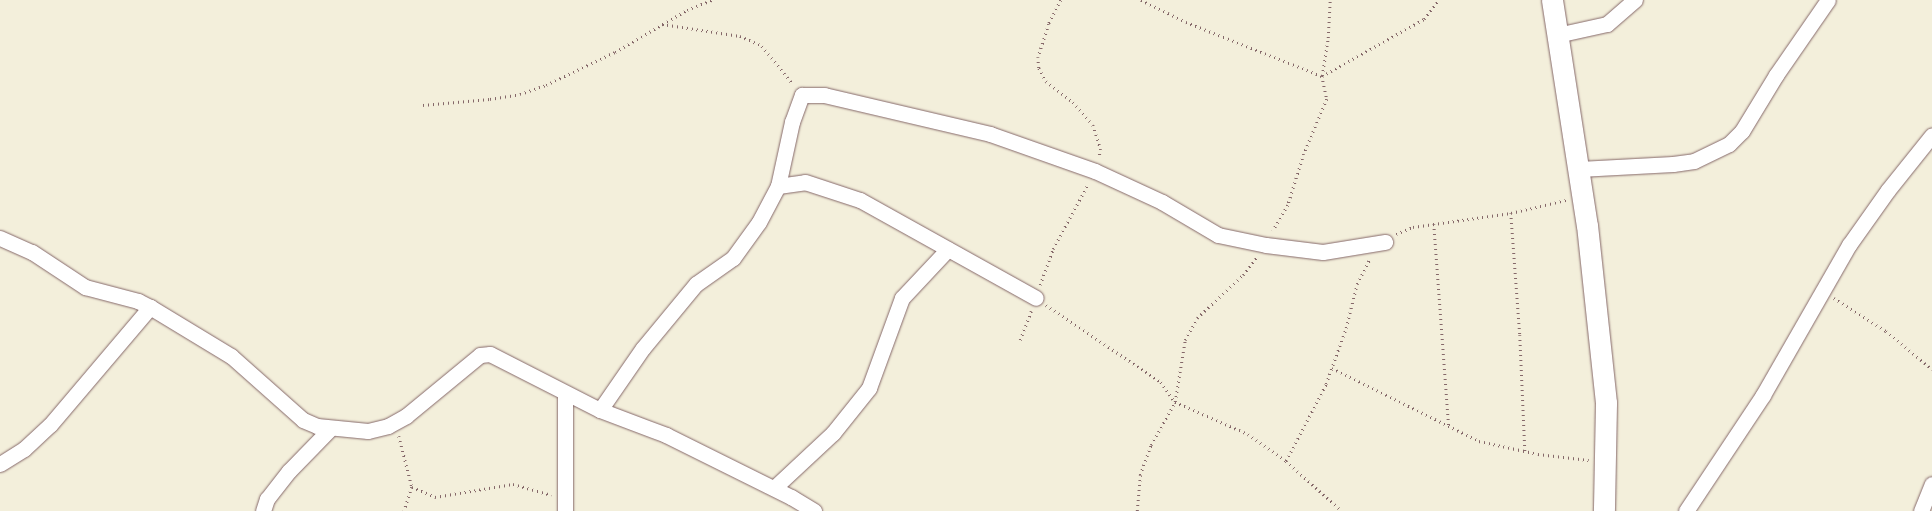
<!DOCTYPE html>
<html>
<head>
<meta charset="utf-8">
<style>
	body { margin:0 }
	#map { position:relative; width:1932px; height:511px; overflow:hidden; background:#f3efdb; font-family:Mynerve,sans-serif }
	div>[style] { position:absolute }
	.path>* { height:2.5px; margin-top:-1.25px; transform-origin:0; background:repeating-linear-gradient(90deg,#856869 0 1px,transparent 0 5px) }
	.roads { filter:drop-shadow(0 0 1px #856869) drop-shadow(0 0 1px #856869) }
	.minor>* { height:15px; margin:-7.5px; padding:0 7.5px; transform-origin:7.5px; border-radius:7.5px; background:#fff }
	.secondary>* { height:21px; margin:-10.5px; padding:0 10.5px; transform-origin:10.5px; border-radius:10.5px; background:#fff }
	span { translate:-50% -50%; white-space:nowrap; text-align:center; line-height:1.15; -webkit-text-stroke:5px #fff; paint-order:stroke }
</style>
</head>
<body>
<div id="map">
	<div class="path">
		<i style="left:1061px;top:0;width:27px;rotate:117deg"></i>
		<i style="left:1049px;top:24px;width:35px;rotate:108deg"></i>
		<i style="left:1038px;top:57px;width:11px;rotate:85deg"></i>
		<i style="left:1039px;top:68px;width:15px;rotate:62deg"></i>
		<i style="left:1046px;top:81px;width:34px;rotate:38deg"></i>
		<i style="left:1073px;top:102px;width:30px;rotate:49deg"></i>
		<i style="left:1093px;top:125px;width:25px;rotate:72deg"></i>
		<i style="left:1101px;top:149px;width:9px;rotate:103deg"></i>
		<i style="left:1141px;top:0;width:50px;rotate:26.1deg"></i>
		<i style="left:1186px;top:22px;width:146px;rotate:21.7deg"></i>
		<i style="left:1322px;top:76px;width:24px;rotate:78deg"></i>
		<i style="left:1327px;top:99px;width:60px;rotate:112.7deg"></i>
		<i style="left:1304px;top:154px;width:53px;rotate:107.4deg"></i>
		<i style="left:1288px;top:205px;width:30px;rotate:120deg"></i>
		<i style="left:662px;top:24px;width:79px;rotate:8.7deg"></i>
		<i style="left:740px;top:36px;width:24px;rotate:24deg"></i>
		<i style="left:762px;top:46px;width:49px;rotate:50.8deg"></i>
		<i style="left:1322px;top:76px;width:117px;rotate:-29.2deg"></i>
		<i style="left:1424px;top:19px;width:24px;rotate:-52deg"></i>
		<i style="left:1322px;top:76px;width:38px;rotate:-81deg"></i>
		<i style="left:1328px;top:38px;width:38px;rotate:-87deg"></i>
		<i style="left:423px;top:105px;width:67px;rotate:-5.1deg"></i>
		<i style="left:490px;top:99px;width:30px;rotate:-9deg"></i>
		<i style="left:520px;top:94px;width:28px;rotate:-19deg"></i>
		<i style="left:546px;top:85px;width:76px;rotate:-25.6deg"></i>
		<i style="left:615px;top:52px;width:83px;rotate:-30.3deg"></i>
		<i style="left:687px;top:10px;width:27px;rotate:-22deg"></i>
		<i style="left:1511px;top:213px;width:122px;rotate:85.8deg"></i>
		<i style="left:1520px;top:335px;width:116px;rotate:87.5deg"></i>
		<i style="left:1434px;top:224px;width:204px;rotate:85.8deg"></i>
		<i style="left:1396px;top:234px;width:18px;rotate:-22deg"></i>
		<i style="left:1413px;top:227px;width:99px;rotate:-8.1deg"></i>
		<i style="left:1511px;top:213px;width:57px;rotate:-13.3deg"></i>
		<i style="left:1040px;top:285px;width:38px;rotate:-70deg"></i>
		<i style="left:1053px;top:249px;width:74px;rotate:-61.7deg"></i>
		<i style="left:1834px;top:298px;width:62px;rotate:32.4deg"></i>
		<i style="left:1886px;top:331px;width:60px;rotate:39.6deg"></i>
		<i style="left:1046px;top:305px;width:138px;rotate:33.8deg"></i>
		<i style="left:1161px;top:382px;width:24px;rotate:55deg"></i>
		<i style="left:1175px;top:402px;width:80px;rotate:23.7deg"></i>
		<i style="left:1248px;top:434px;width:47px;rotate:35.4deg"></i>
		<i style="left:1286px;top:461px;width:75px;rotate:41.8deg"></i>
		<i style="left:1020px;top:340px;width:31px;rotate:-69deg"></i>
		<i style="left:1332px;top:368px;width:164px;rotate:26.4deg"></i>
		<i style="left:1479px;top:441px;width:60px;rotate:12.4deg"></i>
		<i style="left:1538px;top:454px;width:51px;rotate:6.7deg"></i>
		<i style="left:399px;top:436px;width:53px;rotate:75.7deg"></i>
		<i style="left:412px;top:487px;width:25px;rotate:108deg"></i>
		<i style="left:1286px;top:461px;width:87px;rotate:-62.5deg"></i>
		<i style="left:1326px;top:384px;width:59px;rotate:-70.3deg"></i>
		<i style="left:1346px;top:328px;width:45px;rotate:-76deg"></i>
		<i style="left:1357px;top:284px;width:29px;rotate:-63deg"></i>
		<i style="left:412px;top:487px;width:25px;rotate:23deg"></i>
		<i style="left:435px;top:497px;width:79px;rotate:-9.5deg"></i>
		<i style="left:513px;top:484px;width:40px;rotate:16deg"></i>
		<i style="left:1137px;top:511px;width:36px;rotate:-85deg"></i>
		<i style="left:1140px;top:475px;width:32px;rotate:-70deg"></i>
		<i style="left:1151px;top:445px;width:49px;rotate:-60.8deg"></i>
		<i style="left:1175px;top:402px;width:63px;rotate:-80.8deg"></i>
		<i style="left:1185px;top:340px;width:25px;rotate:-61deg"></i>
		<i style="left:1197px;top:318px;width:63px;rotate:-43.1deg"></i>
		<i style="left:1243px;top:275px;width:23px;rotate:-52deg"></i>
	</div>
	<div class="roads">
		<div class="minor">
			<i style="left:1557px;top:35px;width:51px;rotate:-12.4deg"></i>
			<i style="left:1607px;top:24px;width:37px;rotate:-41deg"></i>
			<i style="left:1579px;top:169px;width:94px;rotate:-3deg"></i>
			<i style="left:1673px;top:164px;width:21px;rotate:-8deg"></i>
			<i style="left:1694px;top:161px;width:39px;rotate:-26deg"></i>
			<i style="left:1729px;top:144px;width:18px;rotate:-45deg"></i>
			<i style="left:1742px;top:131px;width:66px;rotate:-58.7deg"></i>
			<i style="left:1776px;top:75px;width:91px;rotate:-55.3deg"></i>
			<i style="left:778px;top:186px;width:66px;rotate:-77.7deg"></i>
			<i style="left:792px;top:122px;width:29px;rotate:-70deg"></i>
			<i style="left:802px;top:95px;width:22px"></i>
			<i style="left:824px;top:95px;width:171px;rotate:13.2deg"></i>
			<i style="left:990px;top:134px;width:111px;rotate:19.4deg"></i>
			<i style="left:1095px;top:171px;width:74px;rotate:24.8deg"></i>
			<i style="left:1162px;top:202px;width:65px;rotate:30.5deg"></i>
			<i style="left:1218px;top:235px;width:49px;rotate:11.8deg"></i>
			<i style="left:1266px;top:245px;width:57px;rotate:7deg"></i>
			<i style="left:1323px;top:252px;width:63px;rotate:-9.2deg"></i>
			<i style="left:0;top:238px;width:35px;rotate:24deg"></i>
			<i style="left:32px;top:252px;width:64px;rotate:33.4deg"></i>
			<i style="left:85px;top:287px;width:55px;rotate:14.8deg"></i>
			<i style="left:138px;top:301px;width:13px;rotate:27deg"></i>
			<i style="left:150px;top:307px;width:95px;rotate:31.2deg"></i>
			<i style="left:231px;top:356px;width:96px;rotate:41.6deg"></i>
			<i style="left:303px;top:420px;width:15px;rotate:23deg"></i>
			<i style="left:317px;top:426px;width:51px;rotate:5.6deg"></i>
			<i style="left:368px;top:431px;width:21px;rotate:-14deg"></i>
			<i style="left:388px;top:426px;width:21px;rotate:-29deg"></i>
			<i style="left:406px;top:416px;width:96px;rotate:-39.5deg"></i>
			<i style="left:480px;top:355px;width:10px;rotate:-6deg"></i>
			<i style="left:490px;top:354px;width:123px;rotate:27deg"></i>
			<i style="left:600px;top:410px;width:71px;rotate:20.7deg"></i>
			<i style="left:666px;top:435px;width:140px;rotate:26.4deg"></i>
			<i style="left:791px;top:497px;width:27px;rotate:31deg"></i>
			<i style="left:565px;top:393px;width:118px;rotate:90deg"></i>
			<i style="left:600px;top:410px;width:75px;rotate:-55.3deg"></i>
			<i style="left:643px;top:348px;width:83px;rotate:-50.4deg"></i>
			<i style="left:696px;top:284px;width:45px;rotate:-35.1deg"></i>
			<i style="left:733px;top:258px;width:44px;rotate:-54.2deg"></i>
			<i style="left:759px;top:222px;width:41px;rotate:-62.2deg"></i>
			<i style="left:778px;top:186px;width:27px;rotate:-8deg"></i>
			<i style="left:805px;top:182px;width:58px;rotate:18.1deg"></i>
			<i style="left:860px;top:200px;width:201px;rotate:29.1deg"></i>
			<i style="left:0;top:464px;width:28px;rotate:-32deg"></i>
			<i style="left:24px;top:449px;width:35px;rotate:-43deg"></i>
			<i style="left:50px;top:425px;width:155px;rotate:-49.7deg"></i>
			<i style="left:774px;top:488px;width:81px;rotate:-43deg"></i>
			<i style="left:833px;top:433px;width:58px;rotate:-51.3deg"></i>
			<i style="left:869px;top:388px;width:96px;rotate:-69.9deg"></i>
			<i style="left:902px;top:298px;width:67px;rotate:-46.8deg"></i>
			<i style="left:263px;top:511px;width:13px;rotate:-72deg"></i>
			<i style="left:267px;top:499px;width:36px;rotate:-52deg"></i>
			<i style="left:289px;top:471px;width:60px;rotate:-45.7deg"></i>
			<i style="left:1686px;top:511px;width:139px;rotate:-56.4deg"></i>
			<i style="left:1763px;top:395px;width:173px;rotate:-60.2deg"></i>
			<i style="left:1849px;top:245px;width:67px;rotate:-54.7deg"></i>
			<i style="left:1888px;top:190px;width:70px;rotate:-51.3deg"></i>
			<i style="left:1921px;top:511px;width:29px;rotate:-68deg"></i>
		</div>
		<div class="secondary">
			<i style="left:1552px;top:0;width:228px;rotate:81.2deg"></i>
			<i style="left:1587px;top:225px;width:179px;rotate:83.9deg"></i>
			<i style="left:1606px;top:403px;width:108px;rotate:91.1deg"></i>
		</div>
	</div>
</div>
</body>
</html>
